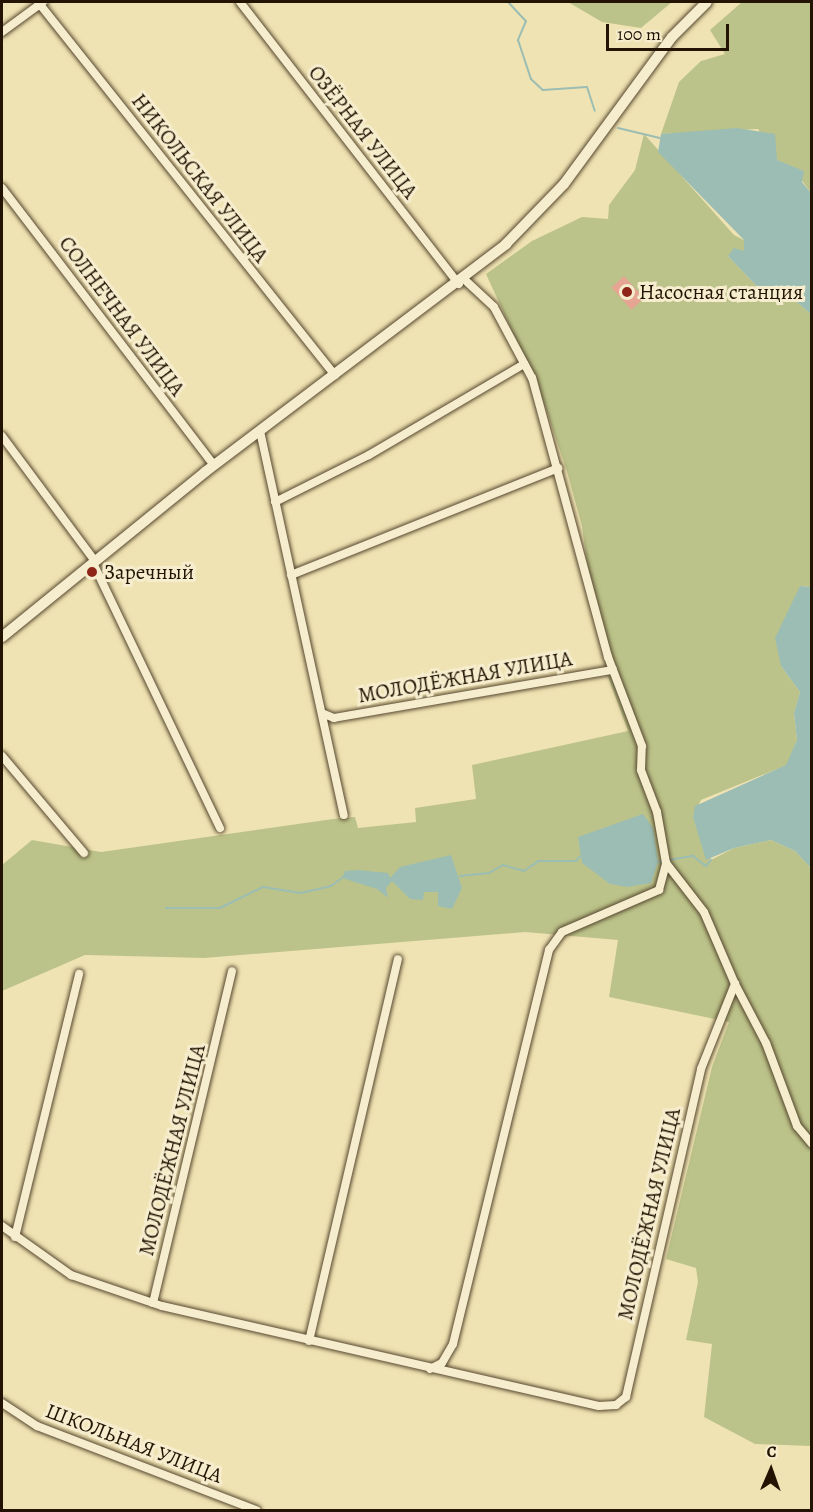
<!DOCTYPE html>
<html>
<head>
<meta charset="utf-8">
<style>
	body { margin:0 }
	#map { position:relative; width:813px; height:1512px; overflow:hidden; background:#f0e3b3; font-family:Alegreya,serif }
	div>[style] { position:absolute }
	.green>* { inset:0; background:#bcc38a }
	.water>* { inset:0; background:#9bbdb3 }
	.stream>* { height:2px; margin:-1px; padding:0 1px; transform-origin:1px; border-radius:1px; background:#9bbdb3 }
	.building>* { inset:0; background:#e5a592; transform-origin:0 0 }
	.roads { filter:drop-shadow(0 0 2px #56472e) drop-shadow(0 0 2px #56472e) }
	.street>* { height:8px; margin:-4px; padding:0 4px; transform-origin:4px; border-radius:4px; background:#f5edce }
	.secondary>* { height:10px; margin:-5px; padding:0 5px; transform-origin:5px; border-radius:5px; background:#f5edce }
	.dots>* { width:16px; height:16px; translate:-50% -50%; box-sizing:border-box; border:3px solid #f5edce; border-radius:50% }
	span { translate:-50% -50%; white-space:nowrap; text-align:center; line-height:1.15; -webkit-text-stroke:6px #f5edce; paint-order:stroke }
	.street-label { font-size:21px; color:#221302 }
	.poi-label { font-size:21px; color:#221302 }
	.left { translate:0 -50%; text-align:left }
	.frame { position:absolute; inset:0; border:3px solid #221302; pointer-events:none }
	.north { position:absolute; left:741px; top:1440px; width:60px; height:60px; -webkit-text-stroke:4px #f5edce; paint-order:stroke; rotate:2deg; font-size:16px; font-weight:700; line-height:24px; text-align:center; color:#221302 }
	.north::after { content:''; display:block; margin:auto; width:21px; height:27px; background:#221302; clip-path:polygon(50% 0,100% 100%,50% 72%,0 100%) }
	.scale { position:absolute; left:606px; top:24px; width:123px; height:27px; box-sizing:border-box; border:3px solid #221302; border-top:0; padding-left:8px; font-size:18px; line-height:21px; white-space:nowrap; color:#221302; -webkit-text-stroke:4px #f5edce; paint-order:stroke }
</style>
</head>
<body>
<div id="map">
	<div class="green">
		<i style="clip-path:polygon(568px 2px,672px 2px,641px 28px,602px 22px)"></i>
		<i style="clip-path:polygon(742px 2px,811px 2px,811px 193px,795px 171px,777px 160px,758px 129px,661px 134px,679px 82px,701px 61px,725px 54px,710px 30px)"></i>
		<i style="clip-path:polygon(644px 134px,734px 235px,744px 240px,744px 251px,728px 256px,768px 298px,786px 293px,811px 314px,811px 587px,800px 586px,781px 666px,800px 692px,794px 713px,797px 740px,787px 765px,701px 800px,693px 816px,711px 860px,734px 848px,771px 840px,795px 851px,811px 868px,811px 1446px,755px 1444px,704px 1417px,712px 1344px,686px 1340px,698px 1282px,696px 1268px,666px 1259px,712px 1067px,729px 1022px,609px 997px,618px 940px,525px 932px,204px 958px,85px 955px,2px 991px,2px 865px,32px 840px,101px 852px,333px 819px,355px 817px,358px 828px,416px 822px,415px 808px,476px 799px,472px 765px,628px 731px,608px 677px,618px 673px,592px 598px,582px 526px,566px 468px,540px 392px,486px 274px,532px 241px,582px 217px,608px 219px,609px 205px,635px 170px)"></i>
	</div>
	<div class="water">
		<i style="clip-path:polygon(737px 128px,775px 134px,777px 160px,804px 171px,802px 182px,811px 193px,811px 314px,786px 293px,768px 298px,728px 256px,734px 248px,744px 251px,744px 240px,658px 152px,661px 134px)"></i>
		<i style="clip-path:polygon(800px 586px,812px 587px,811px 868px,795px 851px,771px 840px,734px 848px,706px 860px,693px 817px,695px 806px,786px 765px,797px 740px,794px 713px,800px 692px,781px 666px,775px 638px)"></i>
		<i style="clip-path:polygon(643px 814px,653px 828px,658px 862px,651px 883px,628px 887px,610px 884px,582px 863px,578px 837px)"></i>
		<i style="clip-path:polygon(451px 855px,462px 888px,452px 909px,438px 906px,438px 892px,424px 892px,423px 900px,410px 899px,392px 881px,386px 888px,388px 898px,377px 889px,342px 878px,345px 871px,358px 870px,388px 873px,390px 878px,400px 867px)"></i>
	</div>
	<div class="stream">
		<i style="left:508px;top:2px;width:26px;rotate:47deg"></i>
		<i style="left:526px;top:21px;width:21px;rotate:113deg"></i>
		<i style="left:518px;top:40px;width:41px;rotate:71.6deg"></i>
		<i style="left:531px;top:79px;width:16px;rotate:43deg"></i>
		<i style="left:543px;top:90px;width:44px;rotate:-3.9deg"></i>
		<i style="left:587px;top:87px;width:25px;rotate:72deg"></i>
		<i style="left:618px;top:128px;width:43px;rotate:13.4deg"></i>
		<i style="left:658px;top:862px;width:36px;rotate:-10deg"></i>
		<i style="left:693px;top:856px;width:16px;rotate:38deg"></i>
		<i style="left:706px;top:866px;width:8px;rotate:-50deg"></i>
		<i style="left:460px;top:876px;width:29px;rotate:-6deg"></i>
		<i style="left:489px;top:873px;width:16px;rotate:-30deg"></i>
		<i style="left:503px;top:865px;width:22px;rotate:16deg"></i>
		<i style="left:524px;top:871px;width:18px;rotate:-34deg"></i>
		<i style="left:539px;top:861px;width:37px"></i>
		<i style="left:576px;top:861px;width:6px;rotate:-51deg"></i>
		<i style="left:166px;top:908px;width:54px"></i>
		<i style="left:220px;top:908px;width:48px;rotate:-26deg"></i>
		<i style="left:263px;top:887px;width:38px;rotate:9deg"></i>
		<i style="left:301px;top:893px;width:31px;rotate:-13deg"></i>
		<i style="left:331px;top:886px;width:14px;rotate:-36deg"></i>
	</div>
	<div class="building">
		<i style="left:624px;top:276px;width:30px;height:17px;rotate:48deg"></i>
	</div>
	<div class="roads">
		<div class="street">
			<i style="left:38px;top:2px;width:477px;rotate:51.5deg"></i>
			<i style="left:240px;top:2px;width:357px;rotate:52.2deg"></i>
			<i style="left:2px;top:32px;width:51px;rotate:-36.2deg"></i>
			<i style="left:2px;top:188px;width:349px;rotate:52.6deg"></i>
			<i style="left:260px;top:431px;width:393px;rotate:77.7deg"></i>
			<i style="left:2px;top:436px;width:156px;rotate:53.4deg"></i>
			<i style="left:275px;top:502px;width:105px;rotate:-26.6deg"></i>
			<i style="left:369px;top:455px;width:180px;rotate:-30.4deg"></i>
			<i style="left:93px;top:563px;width:294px;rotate:64.4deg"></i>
			<i style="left:291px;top:575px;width:288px;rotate:-21.8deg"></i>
			<i style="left:324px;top:714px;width:11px;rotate:22deg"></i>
			<i style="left:334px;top:718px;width:283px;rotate:-9.8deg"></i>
			<i style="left:2px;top:756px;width:127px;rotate:49.8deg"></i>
			<i style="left:735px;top:984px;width:67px;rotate:62.3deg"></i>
			<i style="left:766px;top:1043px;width:89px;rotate:69.5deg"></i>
			<i style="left:797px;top:1126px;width:23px;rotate:50deg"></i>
			<i style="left:2px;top:1226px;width:85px;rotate:35.4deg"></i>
			<i style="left:71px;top:1275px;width:96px;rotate:18.8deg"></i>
			<i style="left:162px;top:1306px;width:448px;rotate:12.9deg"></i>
			<i style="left:599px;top:1406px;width:17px;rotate:-3deg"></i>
			<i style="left:616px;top:1405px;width:13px;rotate:-39deg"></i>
			<i style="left:626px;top:1397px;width:336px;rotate:-77.1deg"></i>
			<i style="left:701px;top:1069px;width:92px;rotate:-68.2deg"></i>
			<i style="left:735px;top:984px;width:78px;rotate:-113.3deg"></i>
			<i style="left:704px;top:912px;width:62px;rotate:-127.8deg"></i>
			<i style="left:666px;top:863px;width:52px;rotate:-100deg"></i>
			<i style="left:657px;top:812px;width:45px;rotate:-110.9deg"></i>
			<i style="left:641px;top:770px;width:24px;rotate:-88deg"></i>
			<i style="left:642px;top:746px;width:95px;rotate:-110.9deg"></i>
			<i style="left:608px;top:657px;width:289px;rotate:-105.2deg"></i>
			<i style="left:532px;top:378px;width:81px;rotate:-118.2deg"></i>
			<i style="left:494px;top:307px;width:40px;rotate:-137deg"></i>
			<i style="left:15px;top:1237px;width:271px;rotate:-76.3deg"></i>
			<i style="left:153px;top:1303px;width:341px;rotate:-76.6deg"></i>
			<i style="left:309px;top:1341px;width:392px;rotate:-76.9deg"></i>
			<i style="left:430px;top:1369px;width:13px;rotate:-27deg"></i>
			<i style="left:442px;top:1363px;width:22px;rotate:-60deg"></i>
			<i style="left:453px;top:1344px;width:406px;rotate:-76.3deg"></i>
			<i style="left:549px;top:950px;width:22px;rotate:-54deg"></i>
			<i style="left:562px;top:932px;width:106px;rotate:-23.4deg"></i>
			<i style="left:659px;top:890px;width:28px;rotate:-75deg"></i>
			<i style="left:2px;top:1403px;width:42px;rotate:33.3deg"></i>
			<i style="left:37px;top:1426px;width:235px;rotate:21deg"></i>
		</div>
		<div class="secondary">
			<i style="left:2px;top:637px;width:262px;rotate:-39.1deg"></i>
			<i style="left:205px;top:472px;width:378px;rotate:-37.1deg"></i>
			<i style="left:506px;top:244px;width:83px;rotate:-46deg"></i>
			<i style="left:564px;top:184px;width:182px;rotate:-53.7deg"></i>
			<i style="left:672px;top:37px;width:49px;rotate:-45deg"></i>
		</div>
	</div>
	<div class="dots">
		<i style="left:627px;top:292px;background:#8f2418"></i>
		<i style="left:92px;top:572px;background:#8f2418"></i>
	</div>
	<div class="street-label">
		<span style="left:363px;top:132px;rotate:52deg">ОЗЁРНАЯ УЛИЦА</span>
		<span style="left:200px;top:178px;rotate:52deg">НИКОЛЬСКАЯ УЛИЦА</span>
		<span style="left:122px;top:316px;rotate:53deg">СОЛНЕЧНАЯ УЛИЦА</span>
		<span style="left:465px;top:677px;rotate:-10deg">МОЛОДЁЖНАЯ УЛИЦА</span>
		<span style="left:172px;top:1150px;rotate:-76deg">МОЛОДЁЖНАЯ УЛИЦА</span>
		<span style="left:649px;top:1214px;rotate:-77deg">МОЛОДЁЖНАЯ УЛИЦА</span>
		<span style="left:134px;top:1443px;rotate:21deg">ШКОЛЬНАЯ УЛИЦА</span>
	</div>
	<div class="poi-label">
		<span class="left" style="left:639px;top:292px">Насосная станция</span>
		<span class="left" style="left:104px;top:572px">Заречный</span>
	</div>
	<div class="frame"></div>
	<div class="north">С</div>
	<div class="scale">100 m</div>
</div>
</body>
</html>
